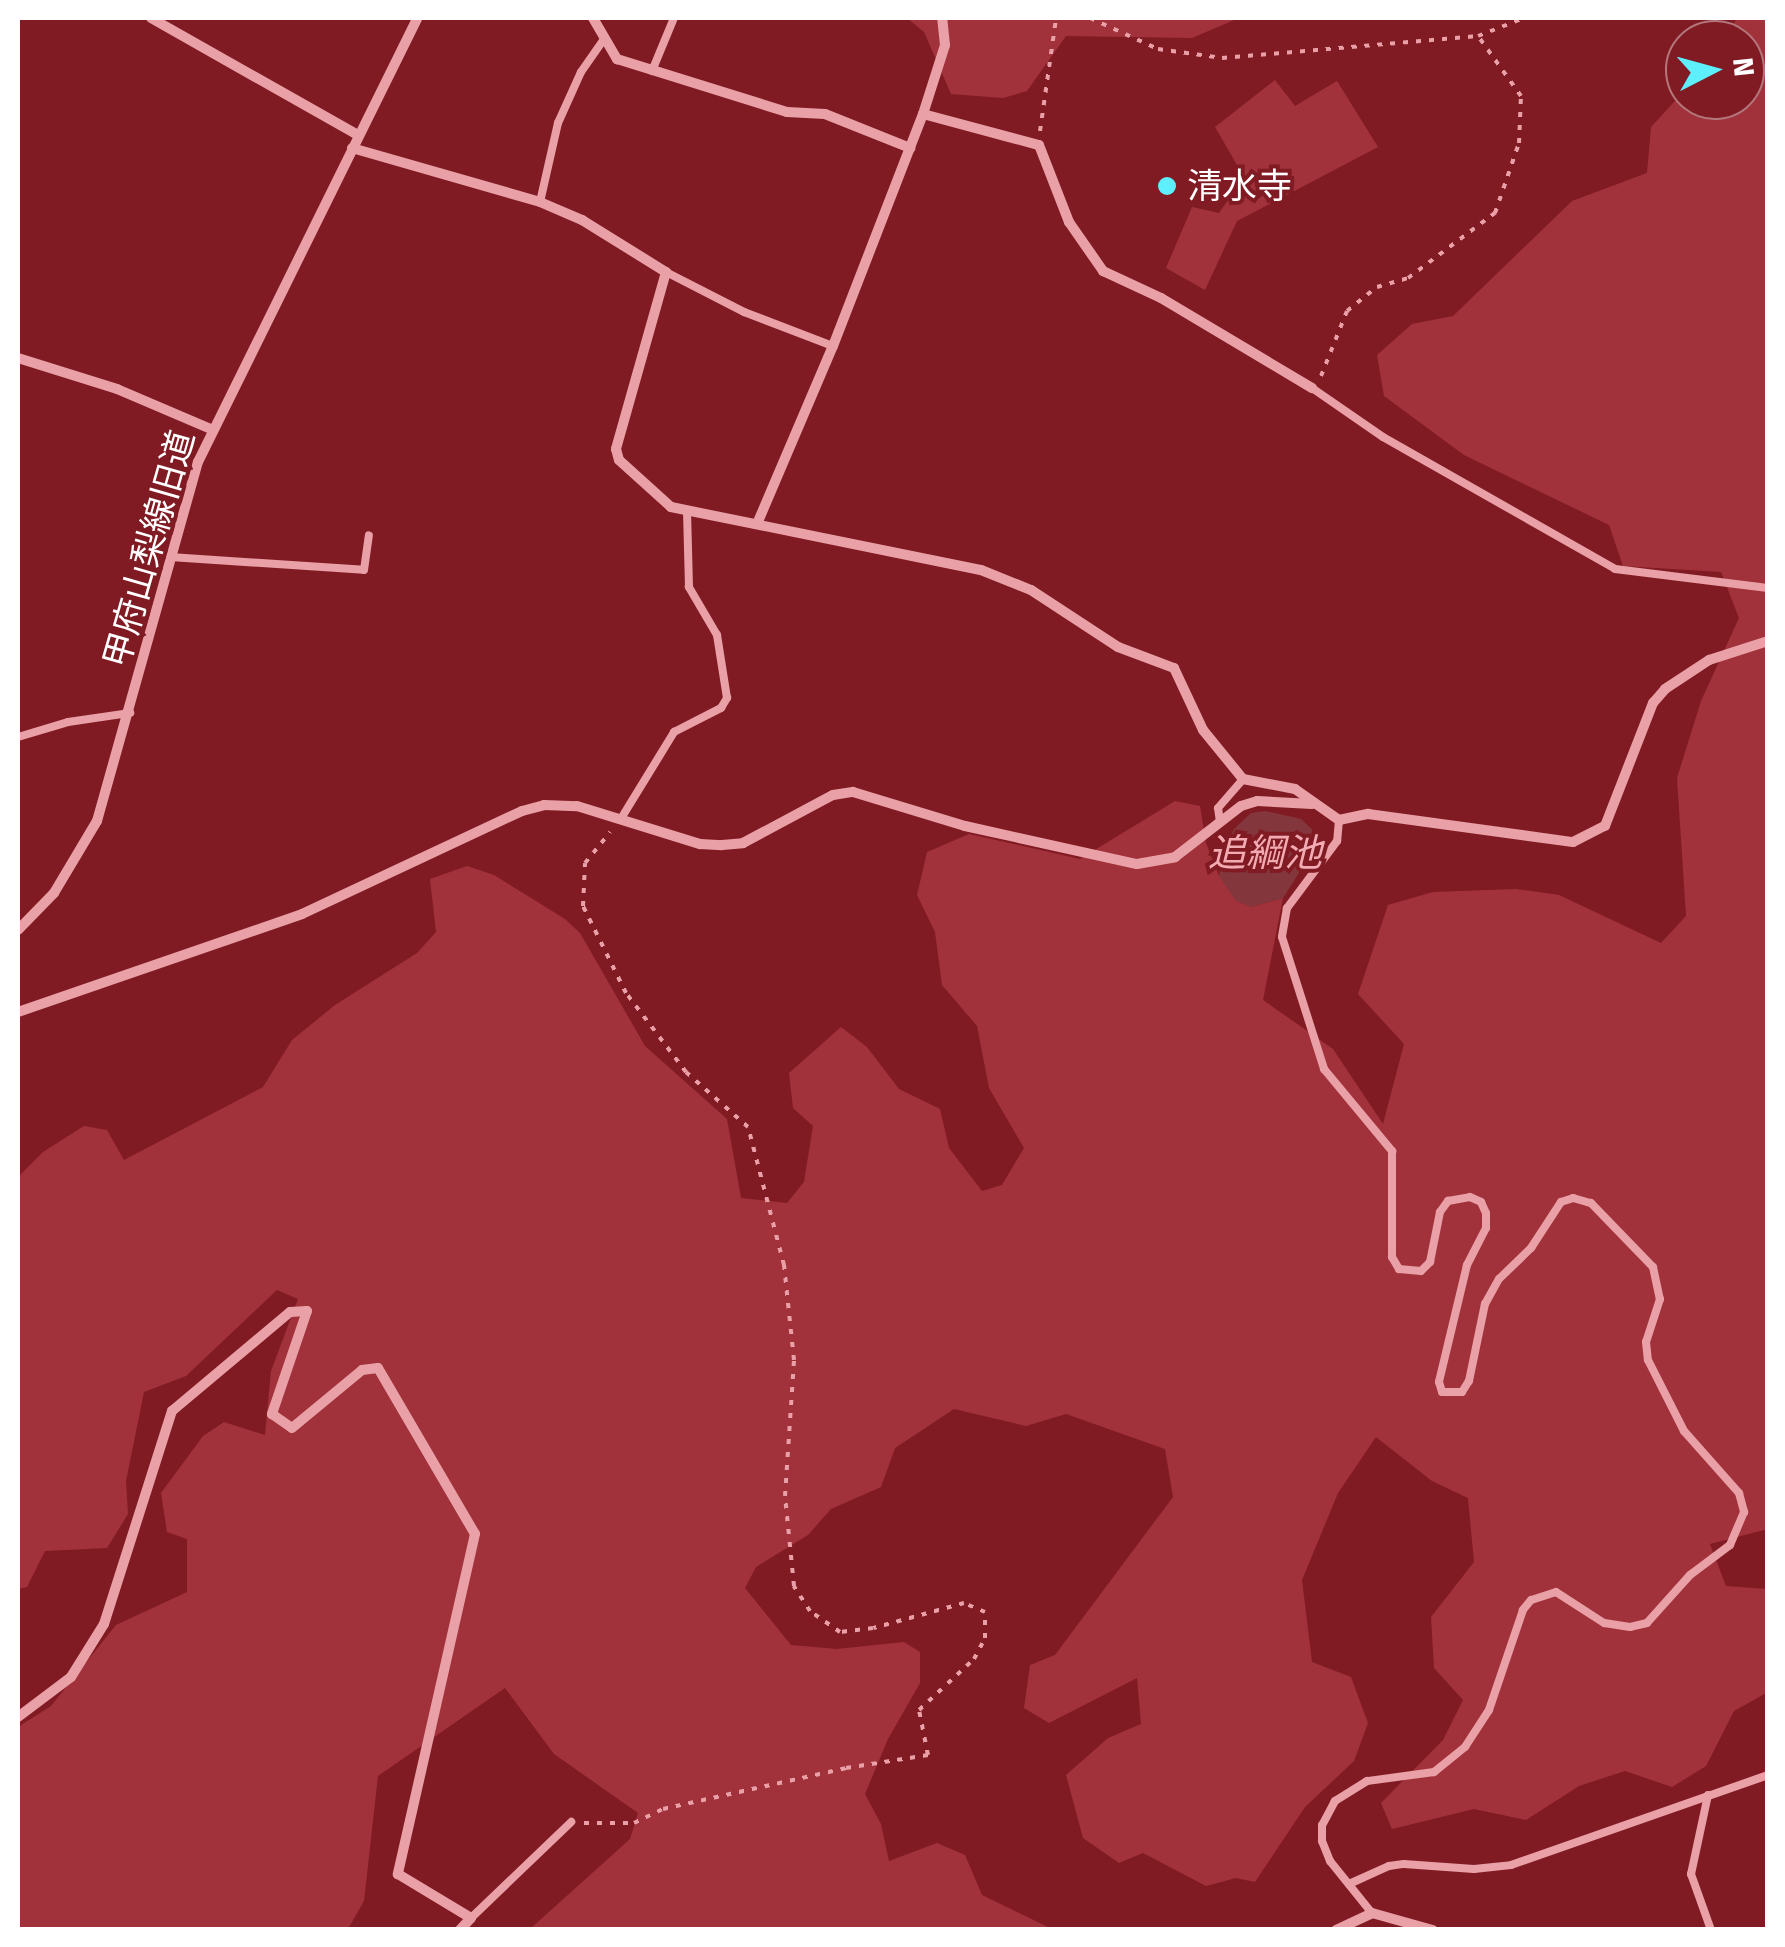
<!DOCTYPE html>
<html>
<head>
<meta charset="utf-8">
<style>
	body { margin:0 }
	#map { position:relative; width:1785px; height:1947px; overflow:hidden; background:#811b23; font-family:"Fira Sans","Noto Sans JP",sans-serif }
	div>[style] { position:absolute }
	.green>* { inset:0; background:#a1323b }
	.water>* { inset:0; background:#83373c }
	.path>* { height:4px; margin-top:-2px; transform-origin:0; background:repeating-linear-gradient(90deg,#eaa0a7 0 5px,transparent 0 13px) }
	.lane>* { height:8px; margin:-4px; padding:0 4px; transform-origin:4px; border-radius:4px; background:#eaa0a7 }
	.street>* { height:10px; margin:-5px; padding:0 5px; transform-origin:5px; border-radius:5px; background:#eaa0a7 }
	.dots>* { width:28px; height:28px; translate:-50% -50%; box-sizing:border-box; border:5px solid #811b23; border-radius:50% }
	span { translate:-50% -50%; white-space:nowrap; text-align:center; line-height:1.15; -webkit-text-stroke:8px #811b23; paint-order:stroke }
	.poi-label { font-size:35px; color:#fff }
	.left { translate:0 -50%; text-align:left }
	.street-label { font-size:35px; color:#fff }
	.water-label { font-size:38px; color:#f2abb2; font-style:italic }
	.frame { position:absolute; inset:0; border:20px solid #fff; pointer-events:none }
	.north { position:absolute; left:1665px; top:20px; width:100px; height:100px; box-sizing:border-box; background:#811b23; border:2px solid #b3767b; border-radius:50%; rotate:84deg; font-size:28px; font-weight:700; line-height:40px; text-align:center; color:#fff }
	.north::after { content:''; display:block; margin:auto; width:35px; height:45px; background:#5deffb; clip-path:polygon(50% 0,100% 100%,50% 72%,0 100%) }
</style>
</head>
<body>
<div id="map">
	<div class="green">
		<i style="clip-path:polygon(907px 18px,1239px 18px,1192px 38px,1066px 36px,1027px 91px,1003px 98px,951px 94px,924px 32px)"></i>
		<i style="clip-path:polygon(1767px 18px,1768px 1529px,1710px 1544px,1726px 1586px,1767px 1589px,1768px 1692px,1734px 1711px,1706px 1766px,1672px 1787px,1625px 1771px,1579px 1786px,1526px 1820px,1474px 1809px,1392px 1829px,1381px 1803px,1443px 1740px,1463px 1700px,1434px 1668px,1431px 1617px,1474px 1562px,1468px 1498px,1432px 1481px,1376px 1437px,1338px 1493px,1302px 1580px,1312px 1662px,1351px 1677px,1368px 1723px,1354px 1761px,1305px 1807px,1255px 1882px,1236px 1878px,1206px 1886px,1143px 1853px,1119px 1863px,1083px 1838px,1066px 1775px,1108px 1738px,1141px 1724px,1137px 1678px,1049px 1723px,1024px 1708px,1030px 1665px,1055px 1655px,1173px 1497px,1165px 1449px,1066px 1414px,1026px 1426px,954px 1409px,895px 1448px,881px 1487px,831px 1509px,808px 1535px,756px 1567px,745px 1588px,791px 1645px,837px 1649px,904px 1642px,920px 1652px,920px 1683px,888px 1739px,865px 1794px,881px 1824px,889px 1861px,937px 1843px,965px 1855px,982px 1895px,1052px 1929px,530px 1929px,630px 1839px,638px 1813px,554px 1754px,505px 1688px,378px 1776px,364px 1901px,348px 1929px,18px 1929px,18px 1727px,51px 1706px,116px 1625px,187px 1592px,187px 1539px,167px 1532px,161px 1493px,203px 1436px,224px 1422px,265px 1435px,271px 1371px,298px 1299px,277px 1290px,186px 1376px,144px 1392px,126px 1481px,128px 1514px,107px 1548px,45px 1551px,27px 1587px,18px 1589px,18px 1177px,43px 1152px,84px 1126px,107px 1130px,124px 1160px,263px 1087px,292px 1040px,335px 1005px,417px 953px,436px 932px,430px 879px,467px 866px,494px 875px,565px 919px,580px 933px,645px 1046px,727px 1119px,741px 1198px,787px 1203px,804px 1182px,813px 1126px,793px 1108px,789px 1073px,841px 1027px,867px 1047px,899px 1089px,940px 1109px,949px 1148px,982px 1191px,1002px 1185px,1024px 1148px,989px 1088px,977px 1026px,942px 985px,935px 932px,917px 895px,927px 852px,969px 834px,1080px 859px,1175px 801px,1200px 806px,1206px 843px,1219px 876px,1251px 907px,1283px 898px,1263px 1000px,1333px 1049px,1383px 1124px,1404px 1044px,1358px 994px,1388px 905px,1433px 892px,1516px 889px,1559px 895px,1661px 943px,1686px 916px,1677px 778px,1701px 701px,1739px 618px,1721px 572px,1623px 566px,1609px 525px,1464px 455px,1384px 396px,1377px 355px,1412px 324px,1453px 316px,1572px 201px,1647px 173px,1651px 127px,1685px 90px,1685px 100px,1745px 100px,1745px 40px,1724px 40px,1736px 20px)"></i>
		<i style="clip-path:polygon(1275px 80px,1295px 106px,1337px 81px,1378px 147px,1237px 221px,1205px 290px,1166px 268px,1192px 207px,1219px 213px,1244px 177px,1215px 127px)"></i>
	</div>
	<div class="water">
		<i style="clip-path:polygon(1265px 811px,1301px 819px,1321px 838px,1283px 898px,1251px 907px,1236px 901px,1219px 876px,1223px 850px,1234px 829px,1251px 813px)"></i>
	</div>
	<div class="path">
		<i style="left:1090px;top:18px;width:75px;rotate:24.5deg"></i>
		<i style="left:1158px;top:49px;width:65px;rotate:8deg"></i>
		<i style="left:1222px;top:58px;width:257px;rotate:-4.9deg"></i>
		<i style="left:1478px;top:36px;width:49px;rotate:-21.4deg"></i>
		<i style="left:1040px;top:131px;width:114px;rotate:-81.9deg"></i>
		<i style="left:1321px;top:376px;width:70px;rotate:-68.2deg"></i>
		<i style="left:1347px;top:311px;width:38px;rotate:-39deg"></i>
		<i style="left:1377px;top:287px;width:32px;rotate:-16deg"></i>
		<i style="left:1408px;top:278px;width:109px;rotate:-36.8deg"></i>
		<i style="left:1495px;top:213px;width:74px;rotate:-71.1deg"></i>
		<i style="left:1519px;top:143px;width:47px;rotate:-87.6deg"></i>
		<i style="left:1521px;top:96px;width:74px;rotate:-125.6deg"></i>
		<i style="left:584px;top:1823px;width:50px"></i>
		<i style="left:634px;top:1823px;width:32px;rotate:-26deg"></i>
		<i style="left:663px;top:1809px;width:188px;rotate:-12.6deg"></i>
		<i style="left:846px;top:1768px;width:83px;rotate:-9deg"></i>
		<i style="left:928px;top:1755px;width:46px;rotate:-101.3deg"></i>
		<i style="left:919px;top:1710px;width:75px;rotate:-42.8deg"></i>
		<i style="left:974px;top:1659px;width:24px;rotate:-62deg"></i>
		<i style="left:985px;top:1638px;width:26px;rotate:-90deg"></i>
		<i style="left:985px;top:1612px;width:23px;rotate:-157deg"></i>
		<i style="left:964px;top:1603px;width:94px;rotate:164.6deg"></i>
		<i style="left:873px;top:1628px;width:33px;rotate:173deg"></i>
		<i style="left:840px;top:1632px;width:37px;rotate:-145deg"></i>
		<i style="left:810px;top:1611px;width:30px;rotate:-123deg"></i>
		<i style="left:794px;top:1586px;width:90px;rotate:-95.7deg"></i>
		<i style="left:785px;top:1496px;width:136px;rotate:-86.2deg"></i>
		<i style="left:794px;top:1360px;width:96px;rotate:-96deg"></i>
		<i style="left:784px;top:1265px;width:143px;rotate:-104.6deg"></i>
		<i style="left:748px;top:1127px;width:83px;rotate:-138.4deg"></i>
		<i style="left:686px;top:1072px;width:99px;rotate:-127.2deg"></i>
		<i style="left:626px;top:993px;width:97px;rotate:-116.3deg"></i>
		<i style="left:583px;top:906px;width:43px;rotate:-87.3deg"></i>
		<i style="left:585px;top:863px;width:40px;rotate:-51deg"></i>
	</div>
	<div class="lane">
		<i style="left:652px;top:71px;width:57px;rotate:-67.5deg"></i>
		<i style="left:540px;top:202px;width:81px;rotate:-77.2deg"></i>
		<i style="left:558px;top:123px;width:56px;rotate:-65.7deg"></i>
		<i style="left:581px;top:72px;width:40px;rotate:-55.1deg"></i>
		<i style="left:666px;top:272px;width:88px;rotate:27.1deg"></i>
		<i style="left:744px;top:312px;width:95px;rotate:20.9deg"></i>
		<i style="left:1312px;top:388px;width:86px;rotate:34.6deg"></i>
		<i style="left:1383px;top:437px;width:267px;rotate:29.6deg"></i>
		<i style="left:1615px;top:569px;width:154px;rotate:7.1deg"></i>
		<i style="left:170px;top:557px;width:194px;rotate:3.8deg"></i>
		<i style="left:364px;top:570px;width:35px;rotate:-82deg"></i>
		<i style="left:18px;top:737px;width:52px;rotate:-16.7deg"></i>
		<i style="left:68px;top:722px;width:63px;rotate:-8.3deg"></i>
		<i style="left:622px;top:817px;width:100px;rotate:-58.5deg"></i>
		<i style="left:674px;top:732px;width:53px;rotate:-27.1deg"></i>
		<i style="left:721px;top:708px;width:12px;rotate:-59deg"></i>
		<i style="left:727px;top:698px;width:64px;rotate:-99deg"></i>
		<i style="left:717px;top:635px;width:56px;rotate:-120.3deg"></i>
		<i style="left:689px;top:587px;width:76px;rotate:-91.5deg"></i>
		<i style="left:1339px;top:820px;width:21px;rotate:95deg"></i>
		<i style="left:1337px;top:841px;width:84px;rotate:126.7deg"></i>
		<i style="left:1287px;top:908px;width:29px;rotate:100deg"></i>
		<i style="left:1282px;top:937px;width:139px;rotate:72.3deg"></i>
		<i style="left:1324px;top:1069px;width:107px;rotate:50.3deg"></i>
		<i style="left:1392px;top:1151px;width:106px;rotate:90deg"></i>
		<i style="left:1392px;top:1257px;width:14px;rotate:60deg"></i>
		<i style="left:1399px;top:1269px;width:22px;rotate:5deg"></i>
		<i style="left:1421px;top:1271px;width:13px;rotate:-45deg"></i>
		<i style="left:1430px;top:1262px;width:51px;rotate:-78.7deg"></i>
		<i style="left:1440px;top:1212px;width:14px;rotate:-54deg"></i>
		<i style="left:1448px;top:1201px;width:22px;rotate:-10deg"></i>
		<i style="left:1470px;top:1197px;width:12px;rotate:24deg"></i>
		<i style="left:1481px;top:1202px;width:12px;rotate:66deg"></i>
		<i style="left:1486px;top:1213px;width:15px;rotate:90deg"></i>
		<i style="left:1486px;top:1228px;width:42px;rotate:117.2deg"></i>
		<i style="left:1467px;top:1265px;width:120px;rotate:103.5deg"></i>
		<i style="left:1439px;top:1382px;width:10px;rotate:73deg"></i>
		<i style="left:1442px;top:1392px;width:20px"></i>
		<i style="left:1462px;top:1392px;width:13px;rotate:-58deg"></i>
		<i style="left:1469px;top:1381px;width:79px;rotate:-78.3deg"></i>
		<i style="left:1485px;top:1304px;width:29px;rotate:-61deg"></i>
		<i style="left:1499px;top:1279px;width:45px;rotate:-44.1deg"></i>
		<i style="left:1531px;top:1248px;width:55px;rotate:-56.9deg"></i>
		<i style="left:1561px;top:1202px;width:13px;rotate:-18deg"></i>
		<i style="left:1573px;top:1198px;width:19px;rotate:16deg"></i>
		<i style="left:1591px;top:1203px;width:89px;rotate:45.9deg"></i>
		<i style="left:1653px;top:1267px;width:33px;rotate:78deg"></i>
		<i style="left:1660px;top:1299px;width:45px;rotate:108deg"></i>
		<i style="left:1646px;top:1342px;width:18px;rotate:84deg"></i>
		<i style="left:1648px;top:1360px;width:80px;rotate:63.1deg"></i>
		<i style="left:1684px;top:1431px;width:83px;rotate:48.4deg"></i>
		<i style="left:1739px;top:1493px;width:20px;rotate:75deg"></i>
		<i style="left:1744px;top:1512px;width:36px;rotate:113deg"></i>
		<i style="left:1730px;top:1545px;width:50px;rotate:143.1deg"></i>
		<i style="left:1690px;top:1575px;width:64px;rotate:131.9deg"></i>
		<i style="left:1647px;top:1623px;width:17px;rotate:167deg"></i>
		<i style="left:1630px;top:1627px;width:26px;rotate:-171deg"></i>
		<i style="left:1604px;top:1623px;width:57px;rotate:-147.1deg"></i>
		<i style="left:1556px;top:1592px;width:26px;rotate:162deg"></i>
		<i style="left:1531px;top:1600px;width:13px;rotate:129deg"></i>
		<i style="left:1523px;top:1610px;width:106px;rotate:108.8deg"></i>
		<i style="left:1489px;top:1710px;width:44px;rotate:123deg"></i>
		<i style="left:1465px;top:1747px;width:40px;rotate:141deg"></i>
		<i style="left:1434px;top:1772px;width:68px;rotate:172.3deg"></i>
		<i style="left:1367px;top:1781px;width:38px;rotate:148deg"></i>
		<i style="left:1335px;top:1801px;width:27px;rotate:118deg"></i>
		<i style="left:1322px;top:1825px;width:16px;rotate:90deg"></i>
		<i style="left:1322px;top:1841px;width:22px;rotate:68deg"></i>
		<i style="left:1330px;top:1861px;width:67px;rotate:51.1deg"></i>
		<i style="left:1220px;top:822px;width:14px;rotate:-98deg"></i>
		<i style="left:1218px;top:808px;width:38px;rotate:-49deg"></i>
		<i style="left:1708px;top:1795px;width:81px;rotate:102.1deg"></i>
		<i style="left:1691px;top:1874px;width:59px;rotate:70.3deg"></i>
		<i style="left:1349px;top:1884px;width:44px;rotate:-24.2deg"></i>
		<i style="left:1389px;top:1866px;width:15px;rotate:-8deg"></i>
		<i style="left:1404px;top:1864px;width:70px;rotate:4.1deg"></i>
		<i style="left:1474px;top:1869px;width:37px;rotate:-6deg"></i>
		<i style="left:1511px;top:1865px;width:272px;rotate:-19.3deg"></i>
		<i style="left:471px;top:1918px;width:139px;rotate:-43.8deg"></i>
	</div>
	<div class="street">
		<i style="left:151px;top:18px;width:238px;rotate:29.5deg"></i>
		<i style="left:593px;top:18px;width:48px;rotate:59.7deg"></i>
		<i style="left:617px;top:59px;width:178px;rotate:17.3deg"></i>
		<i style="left:787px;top:112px;width:38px;rotate:3deg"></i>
		<i style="left:825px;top:114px;width:92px;rotate:21.8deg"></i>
		<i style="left:923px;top:114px;width:72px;rotate:-72.3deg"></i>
		<i style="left:945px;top:45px;width:27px;rotate:-96deg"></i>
		<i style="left:352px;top:148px;width:196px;rotate:16deg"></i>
		<i style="left:540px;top:202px;width:46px;rotate:23.2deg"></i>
		<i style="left:582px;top:220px;width:99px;rotate:31.8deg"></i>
		<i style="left:666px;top:272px;width:184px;rotate:105.8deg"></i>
		<i style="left:616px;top:449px;width:11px;rotate:75deg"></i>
		<i style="left:619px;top:460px;width:70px;rotate:42.1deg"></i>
		<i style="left:671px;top:507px;width:316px;rotate:11.5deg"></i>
		<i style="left:981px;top:570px;width:54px;rotate:21.8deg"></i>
		<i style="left:1031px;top:590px;width:104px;rotate:33.2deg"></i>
		<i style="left:1118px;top:647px;width:60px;rotate:20.6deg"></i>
		<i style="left:1174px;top:668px;width:68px;rotate:64.9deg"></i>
		<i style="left:1203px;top:730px;width:63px;rotate:50.8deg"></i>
		<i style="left:1243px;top:779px;width:53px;rotate:10.9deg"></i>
		<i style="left:1295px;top:789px;width:54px;rotate:35.2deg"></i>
		<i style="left:1339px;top:820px;width:30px;rotate:-12deg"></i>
		<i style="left:1368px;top:814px;width:207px;rotate:7.8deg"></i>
		<i style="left:1573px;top:842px;width:36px;rotate:-27deg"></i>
		<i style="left:1605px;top:826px;width:132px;rotate:-68.7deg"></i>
		<i style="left:1653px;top:703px;width:18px;rotate:-49deg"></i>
		<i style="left:1665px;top:689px;width:53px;rotate:-33.4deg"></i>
		<i style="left:1709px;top:660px;width:62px;rotate:-17.9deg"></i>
		<i style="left:18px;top:358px;width:104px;rotate:17.4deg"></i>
		<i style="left:117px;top:389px;width:102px;rotate:23.1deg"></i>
		<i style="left:757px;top:524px;width:194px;rotate:-66.9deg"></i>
		<i style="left:833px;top:346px;width:249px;rotate:-68.8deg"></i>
		<i style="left:923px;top:114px;width:120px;rotate:15deg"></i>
		<i style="left:1039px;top:145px;width:83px;rotate:68.7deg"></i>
		<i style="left:1069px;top:222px;width:60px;rotate:55.2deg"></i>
		<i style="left:1103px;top:271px;width:64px;rotate:25deg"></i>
		<i style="left:1161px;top:298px;width:176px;rotate:30.8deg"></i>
		<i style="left:18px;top:930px;width:52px;rotate:-45.8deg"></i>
		<i style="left:54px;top:893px;width:84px;rotate:-59.2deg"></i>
		<i style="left:97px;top:821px;width:373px;rotate:-74.3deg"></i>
		<i style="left:198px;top:462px;width:495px;rotate:-63.7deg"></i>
		<i style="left:18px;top:1012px;width:300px;rotate:-19deg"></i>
		<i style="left:302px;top:914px;width:243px;rotate:-25.1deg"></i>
		<i style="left:522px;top:811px;width:23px;rotate:-15deg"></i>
		<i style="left:544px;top:805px;width:33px;rotate:2deg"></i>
		<i style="left:577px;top:806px;width:129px;rotate:17.2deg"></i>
		<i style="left:700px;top:844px;width:22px;rotate:3deg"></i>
		<i style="left:722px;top:845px;width:21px;rotate:-5deg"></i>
		<i style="left:743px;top:843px;width:102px;rotate:-28.1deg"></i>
		<i style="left:833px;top:795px;width:20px;rotate:-9deg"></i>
		<i style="left:853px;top:792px;width:117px;rotate:16.9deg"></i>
		<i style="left:965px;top:826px;width:176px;rotate:12.5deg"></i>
		<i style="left:1137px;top:864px;width:39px;rotate:-10deg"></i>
		<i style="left:1175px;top:857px;width:83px;rotate:-37.7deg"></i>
		<i style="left:1241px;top:806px;width:17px;rotate:-17deg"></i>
		<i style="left:1257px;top:801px;width:55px;rotate:3.1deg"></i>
		<i style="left:18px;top:1717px;width:66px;rotate:-37deg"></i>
		<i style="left:71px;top:1677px;width:62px;rotate:-58.1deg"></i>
		<i style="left:104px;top:1624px;width:224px;rotate:-72.3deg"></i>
		<i style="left:172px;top:1411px;width:154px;rotate:-40deg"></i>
		<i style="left:290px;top:1312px;width:17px;rotate:-3deg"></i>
		<i style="left:307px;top:1311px;width:109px;rotate:108.8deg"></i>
		<i style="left:272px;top:1414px;width:24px;rotate:35deg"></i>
		<i style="left:292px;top:1428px;width:91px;rotate:-39.6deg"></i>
		<i style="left:362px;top:1370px;width:16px;rotate:-7deg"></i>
		<i style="left:378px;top:1368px;width:192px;rotate:59.7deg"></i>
		<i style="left:475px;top:1534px;width:349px;rotate:102.8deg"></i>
		<i style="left:398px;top:1874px;width:85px;rotate:31.1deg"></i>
		<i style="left:471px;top:1918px;width:16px;rotate:133deg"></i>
		<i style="left:1336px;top:1930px;width:40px;rotate:-25deg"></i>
		<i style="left:1372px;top:1913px;width:63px;rotate:15.6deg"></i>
	</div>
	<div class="dots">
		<i style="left:1167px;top:186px;background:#5deffb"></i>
	</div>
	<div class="poi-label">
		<span class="left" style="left:1187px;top:186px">清水寺</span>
	</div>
	<div class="street-label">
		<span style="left:149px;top:549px;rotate:-74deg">甲府山梨線旧道</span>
	</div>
	<div class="water-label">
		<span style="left:1265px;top:854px">追綱池</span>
	</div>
	<div class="frame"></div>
	<div class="north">N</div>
</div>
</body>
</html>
